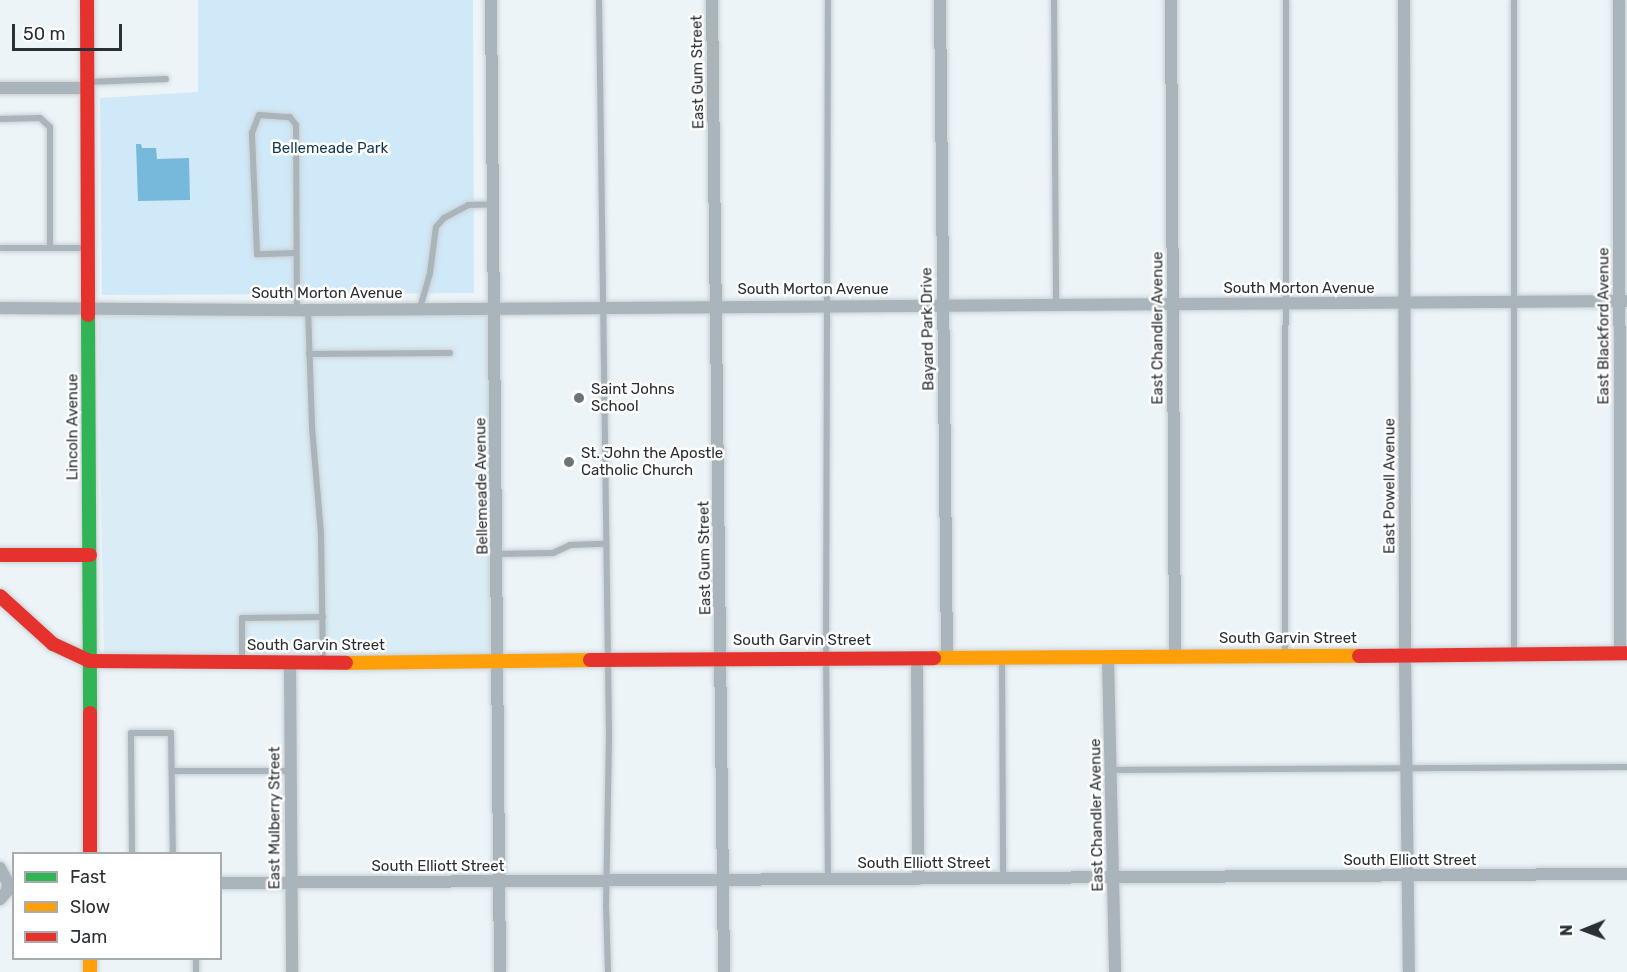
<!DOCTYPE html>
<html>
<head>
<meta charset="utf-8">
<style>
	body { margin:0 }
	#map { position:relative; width:1627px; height:972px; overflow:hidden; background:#ecf4f8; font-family:Rubik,sans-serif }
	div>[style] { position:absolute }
	.built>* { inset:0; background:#daecf5; transform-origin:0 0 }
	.green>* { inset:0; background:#cfe9f8 }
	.water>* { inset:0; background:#76b9db }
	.roads { filter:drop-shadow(0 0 2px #cad0d4) drop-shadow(0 0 2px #cad0d4) }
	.lane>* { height:6px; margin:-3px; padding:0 3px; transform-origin:3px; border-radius:3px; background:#aab4bb }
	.street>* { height:12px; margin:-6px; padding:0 6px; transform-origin:6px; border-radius:6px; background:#aab4bb }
	.fast>* { height:14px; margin:-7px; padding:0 7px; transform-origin:7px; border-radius:7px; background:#30b455 }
	.slow>* { height:14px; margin:-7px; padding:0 7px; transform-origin:7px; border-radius:7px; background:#ff9f0a }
	.jam>* { height:14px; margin:-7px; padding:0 7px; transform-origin:7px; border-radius:7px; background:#e5322d }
	.dots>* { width:16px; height:16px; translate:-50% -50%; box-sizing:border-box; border:3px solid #fff; border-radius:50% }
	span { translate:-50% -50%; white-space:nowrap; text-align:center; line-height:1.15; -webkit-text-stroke:5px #fff; paint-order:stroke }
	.street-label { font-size:15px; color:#292f33 }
	.park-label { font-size:15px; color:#123a4e }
	.poi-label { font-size:15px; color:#292f33 }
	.left { translate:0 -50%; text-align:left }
	.legend { position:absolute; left:12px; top:852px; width:210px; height:108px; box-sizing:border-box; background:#fff; border:2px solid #a9acad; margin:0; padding:8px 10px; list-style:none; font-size:18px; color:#292f33 }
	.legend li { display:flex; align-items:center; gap:12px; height:30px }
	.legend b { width:30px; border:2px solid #a9acad }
	.north { position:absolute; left:1555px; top:900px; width:60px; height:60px; -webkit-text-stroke:4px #fff; paint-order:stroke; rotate:269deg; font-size:16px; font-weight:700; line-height:24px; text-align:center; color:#292f33 }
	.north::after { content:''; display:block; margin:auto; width:21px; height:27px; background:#292f33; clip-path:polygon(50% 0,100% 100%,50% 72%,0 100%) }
	.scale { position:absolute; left:12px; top:24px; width:110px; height:27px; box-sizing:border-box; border:3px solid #292f33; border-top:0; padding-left:8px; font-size:18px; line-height:21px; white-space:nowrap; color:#292f33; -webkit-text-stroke:4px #fff; paint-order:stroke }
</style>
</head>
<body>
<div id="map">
	<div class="built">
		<i style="left:489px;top:310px;width:346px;height:391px;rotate:89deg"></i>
	</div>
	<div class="green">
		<i style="clip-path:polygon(198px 0,473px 0,474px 293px,102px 295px,100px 98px,198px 92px)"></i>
	</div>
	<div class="water">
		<i style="clip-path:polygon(136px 144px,141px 144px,142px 148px,156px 148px,157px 159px,189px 158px,190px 200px,138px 201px)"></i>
	</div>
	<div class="roads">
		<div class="lane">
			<i style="left:599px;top:0;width:736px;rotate:89.22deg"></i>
			<i style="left:609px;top:736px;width:168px;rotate:91deg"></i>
			<i style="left:606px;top:904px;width:68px;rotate:88.3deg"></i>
			<i style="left:1054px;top:0;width:304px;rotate:89.6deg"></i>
			<i style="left:1514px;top:0;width:654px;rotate:90deg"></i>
			<i style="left:88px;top:82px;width:78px;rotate:-2.2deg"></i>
			<i style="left:0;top:119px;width:40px;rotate:-1.4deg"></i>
			<i style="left:40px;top:118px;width:13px;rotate:42deg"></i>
			<i style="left:50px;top:127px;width:121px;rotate:90deg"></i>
			<i style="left:0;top:248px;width:86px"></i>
			<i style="left:295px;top:253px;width:38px;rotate:178deg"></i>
			<i style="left:257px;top:254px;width:121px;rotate:-92.4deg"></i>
			<i style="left:252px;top:133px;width:19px;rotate:-69deg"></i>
			<i style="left:259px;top:115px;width:31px;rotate:4deg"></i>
			<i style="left:290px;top:117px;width:10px;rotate:53deg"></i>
			<i style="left:296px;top:125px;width:184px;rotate:89.7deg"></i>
			<i style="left:420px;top:308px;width:36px;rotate:-74deg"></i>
			<i style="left:430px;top:273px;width:46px;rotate:-82.6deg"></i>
			<i style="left:436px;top:227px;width:12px;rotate:-48deg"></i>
			<i style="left:444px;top:218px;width:27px;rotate:-28deg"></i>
			<i style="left:468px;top:205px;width:25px;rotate:-2deg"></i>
			<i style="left:308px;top:310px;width:117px;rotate:88deg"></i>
			<i style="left:312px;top:427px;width:108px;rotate:85.2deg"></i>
			<i style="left:321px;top:535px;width:127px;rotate:89.1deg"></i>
			<i style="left:309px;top:354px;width:141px;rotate:-0.4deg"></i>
			<i style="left:497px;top:554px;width:56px;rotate:-1deg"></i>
			<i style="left:553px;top:553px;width:19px;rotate:-25deg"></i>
			<i style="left:570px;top:545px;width:35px;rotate:-2deg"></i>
			<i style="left:1285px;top:655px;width:655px;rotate:-89.91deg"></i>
			<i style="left:1002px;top:660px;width:218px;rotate:89.7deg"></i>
			<i style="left:242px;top:662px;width:44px;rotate:-90deg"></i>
			<i style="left:242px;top:618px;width:81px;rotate:-0.7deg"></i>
			<i style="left:1111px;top:770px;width:516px;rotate:-0.33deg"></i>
			<i style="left:172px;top:771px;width:118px"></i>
			<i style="left:132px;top:854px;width:121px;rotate:-90.5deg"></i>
			<i style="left:131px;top:733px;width:40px"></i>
			<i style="left:171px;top:733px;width:121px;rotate:89.1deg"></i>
			<i style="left:828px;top:879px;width:221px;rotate:-90.5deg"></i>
			<i style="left:826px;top:658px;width:658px;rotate:-89.83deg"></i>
			<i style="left:196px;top:958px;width:14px;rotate:90deg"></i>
		</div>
		<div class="street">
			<i style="left:491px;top:0;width:972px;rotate:89.47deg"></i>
			<i style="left:712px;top:0;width:972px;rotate:89.29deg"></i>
			<i style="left:940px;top:0;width:657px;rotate:89.39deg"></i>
			<i style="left:1171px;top:0;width:656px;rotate:89.65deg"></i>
			<i style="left:1404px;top:0;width:656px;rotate:89.91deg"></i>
			<i style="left:1405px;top:656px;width:316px;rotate:89.3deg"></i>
			<i style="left:1619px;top:0;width:653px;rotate:89.91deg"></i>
			<i style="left:0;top:88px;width:88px"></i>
			<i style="left:0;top:308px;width:308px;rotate:0.4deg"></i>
			<i style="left:308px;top:310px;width:1319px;rotate:-0.39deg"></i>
			<i style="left:917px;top:658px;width:221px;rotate:89.7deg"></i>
			<i style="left:1108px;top:658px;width:314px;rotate:88.7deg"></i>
			<i style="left:290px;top:664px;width:308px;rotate:89.6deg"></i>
			<i style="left:0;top:868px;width:17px;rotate:62deg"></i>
			<i style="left:8px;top:883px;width:8px;rotate:97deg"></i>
			<i style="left:7px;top:891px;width:11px;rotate:131deg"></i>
			<i style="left:220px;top:883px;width:1407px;rotate:-0.37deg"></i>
		</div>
		<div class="fast">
			<i style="left:88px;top:315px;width:398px;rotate:89.7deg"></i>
		</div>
		<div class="slow">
			<i style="left:934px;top:658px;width:425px;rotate:-0.3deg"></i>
			<i style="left:346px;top:663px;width:244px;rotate:-0.7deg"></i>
			<i style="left:90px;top:958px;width:14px;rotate:90deg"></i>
		</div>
		<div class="jam">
			<i style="left:87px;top:0;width:315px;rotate:89.8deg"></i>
			<i style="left:0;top:555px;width:90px"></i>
			<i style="left:0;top:596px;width:72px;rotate:42.2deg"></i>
			<i style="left:53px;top:644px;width:40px;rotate:25deg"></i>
			<i style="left:89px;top:661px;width:257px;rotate:0.4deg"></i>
			<i style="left:1359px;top:656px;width:268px;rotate:-0.6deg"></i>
			<i style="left:590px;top:660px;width:344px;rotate:-0.3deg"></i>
			<i style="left:90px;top:713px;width:141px;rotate:90deg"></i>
		</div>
	</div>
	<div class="dots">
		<i style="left:579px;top:398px;background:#6d7478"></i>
		<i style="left:569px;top:462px;background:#6d7478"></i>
	</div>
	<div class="street-label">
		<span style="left:698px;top:72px;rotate:-91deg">East Gum Street</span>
		<span style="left:1299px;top:289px">South Morton Avenue</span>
		<span style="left:813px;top:290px">South Morton Avenue</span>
		<span style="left:327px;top:294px">South Morton Avenue</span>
		<span style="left:1604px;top:326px;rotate:-90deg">East Blackford Avenue</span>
		<span style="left:1158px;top:328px;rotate:-90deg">East Chandler Avenue</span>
		<span style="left:928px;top:329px;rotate:-91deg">Bayard Park Drive</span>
		<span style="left:73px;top:427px;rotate:-90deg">Lincoln Avenue</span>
		<span style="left:482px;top:486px;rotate:-91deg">Bellemeade Avenue</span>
		<span style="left:1390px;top:486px;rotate:-90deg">East Powell Avenue</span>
		<span style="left:705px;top:558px;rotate:-91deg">East Gum Street</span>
		<span style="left:1288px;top:639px">South Garvin Street</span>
		<span style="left:802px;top:641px">South Garvin Street</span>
		<span style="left:316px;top:646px">South Garvin Street</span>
		<span style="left:1097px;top:815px;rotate:-91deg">East Chandler Avenue</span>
		<span style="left:275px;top:818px;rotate:-90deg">East Mulberry Street</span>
		<span style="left:1410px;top:861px">South Elliott Street</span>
		<span style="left:924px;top:864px">South Elliott Street</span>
		<span style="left:438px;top:867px">South Elliott Street</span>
	</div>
	<div class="park-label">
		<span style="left:330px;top:149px">Bellemeade Park</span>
	</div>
	<div class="poi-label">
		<span class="left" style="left:591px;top:398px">Saint Johns<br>School</span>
		<span class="left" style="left:581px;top:462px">St. John the Apostle<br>Catholic Church</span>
	</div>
	<ul class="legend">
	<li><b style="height:8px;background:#30b455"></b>Fast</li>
	<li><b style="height:8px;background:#ff9f0a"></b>Slow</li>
	<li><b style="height:8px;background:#e5322d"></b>Jam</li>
	</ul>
	<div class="north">N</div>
	<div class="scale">50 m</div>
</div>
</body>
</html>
